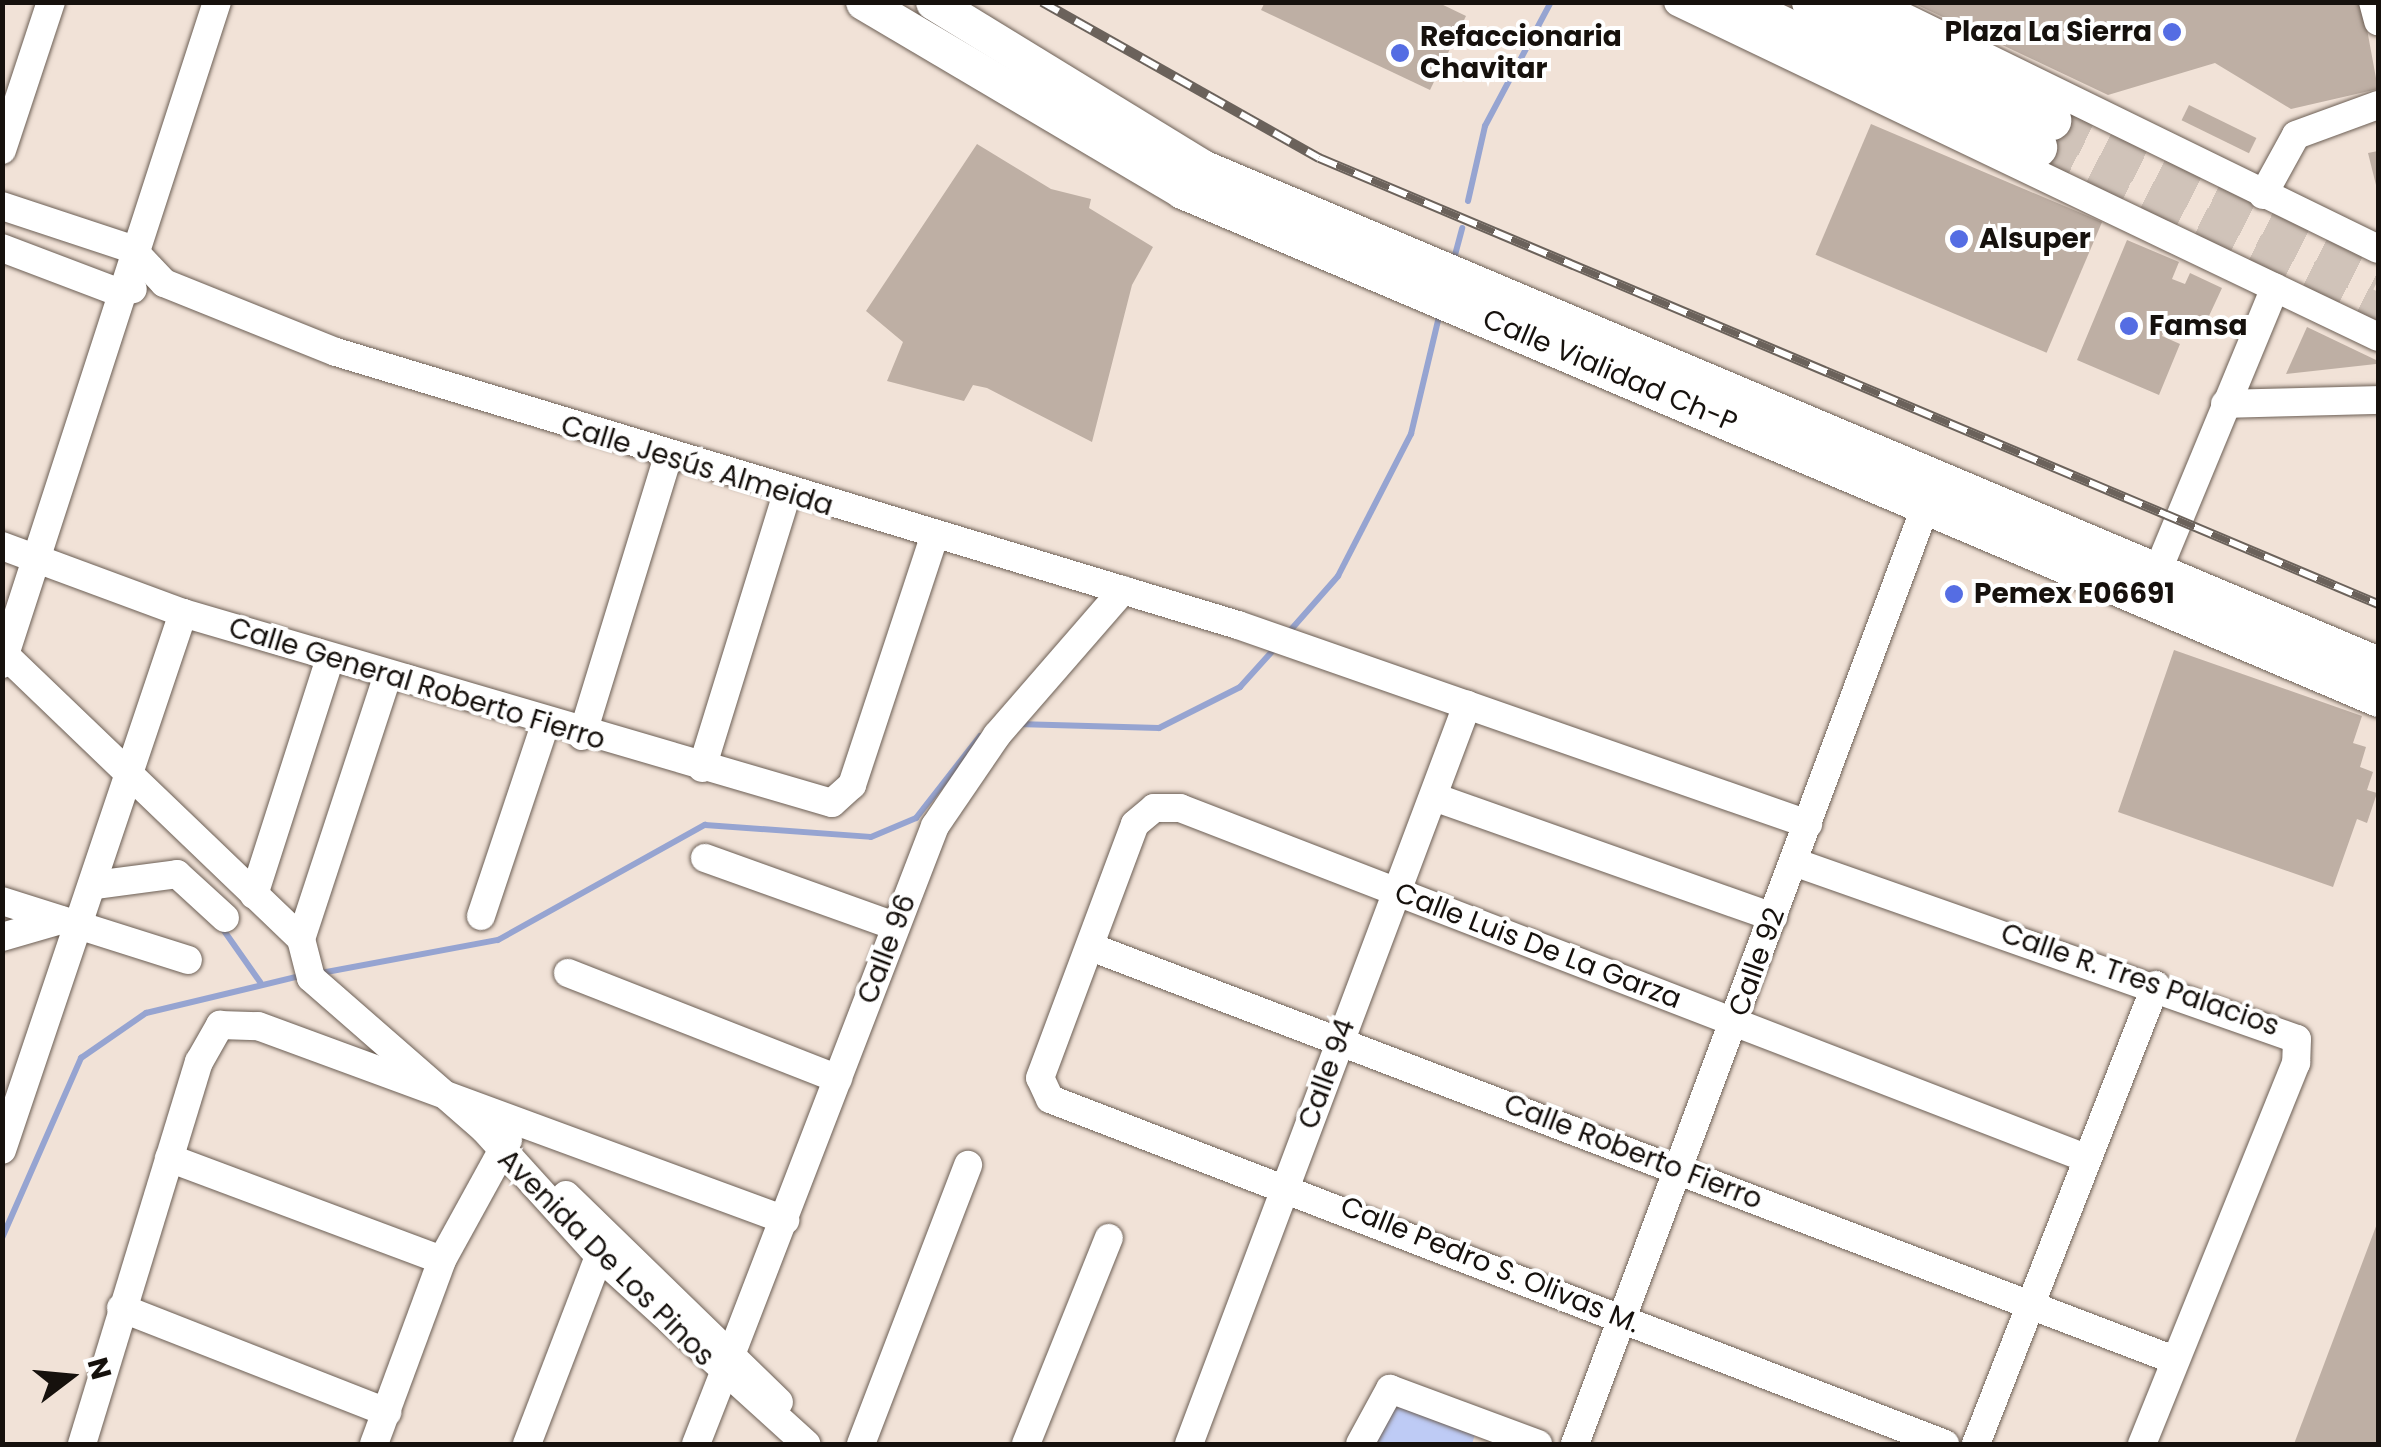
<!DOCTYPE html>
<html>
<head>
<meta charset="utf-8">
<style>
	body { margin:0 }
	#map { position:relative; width:2381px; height:1447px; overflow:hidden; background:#f1e2d7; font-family:Poppins,sans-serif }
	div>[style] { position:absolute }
	.green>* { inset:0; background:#becbf5 }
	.stream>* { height:6px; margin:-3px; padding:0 3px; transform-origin:3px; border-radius:3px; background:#96a4d1 }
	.building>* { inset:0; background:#beafa4; transform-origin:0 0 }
	.highway-tunnel>* { height:40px; margin-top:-20px; transform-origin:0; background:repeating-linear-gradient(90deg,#d0c3b9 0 40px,transparent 0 60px) }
	.roads { filter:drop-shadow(0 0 2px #6c5f55) drop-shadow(0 0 2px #6c5f55) }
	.minor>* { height:28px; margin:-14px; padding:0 14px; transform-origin:14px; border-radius:14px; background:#fff }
	.major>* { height:35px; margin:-17.5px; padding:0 17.5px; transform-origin:17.5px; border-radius:17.5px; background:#fff }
	.highway>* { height:40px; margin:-20px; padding:0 20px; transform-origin:20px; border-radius:20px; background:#fff }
	.rail>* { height:10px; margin-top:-5px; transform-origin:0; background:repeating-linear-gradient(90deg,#fff 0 19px,#6b625b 0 38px); box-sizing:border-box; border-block:2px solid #6b625b }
	.dots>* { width:28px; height:28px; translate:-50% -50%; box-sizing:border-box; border:5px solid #fff; border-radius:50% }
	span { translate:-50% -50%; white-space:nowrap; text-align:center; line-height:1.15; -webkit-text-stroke:8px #fff; paint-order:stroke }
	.poi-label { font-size:28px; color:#16110d; font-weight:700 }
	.right { translate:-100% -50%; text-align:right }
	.left { translate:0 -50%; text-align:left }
	.street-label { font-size:28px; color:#16110d }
	.frame { position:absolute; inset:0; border:5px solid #16110d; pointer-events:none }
	.north { position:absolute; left:20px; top:1327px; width:100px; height:100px; -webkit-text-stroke:8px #fff; paint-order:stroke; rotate:74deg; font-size:28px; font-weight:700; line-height:40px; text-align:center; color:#16110d }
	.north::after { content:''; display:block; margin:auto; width:35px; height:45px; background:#16110d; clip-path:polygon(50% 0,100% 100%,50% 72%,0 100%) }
</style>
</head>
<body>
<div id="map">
	<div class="green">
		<i style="clip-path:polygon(1387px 1396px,1477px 1428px,1472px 1444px,1370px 1444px)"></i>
	</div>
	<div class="stream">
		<i style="left:1468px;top:201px;width:77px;rotate:-77.2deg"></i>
		<i style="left:1485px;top:126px;width:140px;rotate:-62deg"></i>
		<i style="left:1455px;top:255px;width:28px;rotate:-75deg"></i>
		<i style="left:1288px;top:633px;width:76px;rotate:-48.7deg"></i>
		<i style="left:1338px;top:576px;width:160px;rotate:-62.8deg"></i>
		<i style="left:1411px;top:434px;width:125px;rotate:-76.6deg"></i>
		<i style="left:1017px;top:724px;width:142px;rotate:1.6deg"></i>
		<i style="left:1159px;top:728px;width:91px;rotate:-26.8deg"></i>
		<i style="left:1240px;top:687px;width:54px;rotate:-48deg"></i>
		<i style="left:220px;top:925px;width:70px;rotate:54.9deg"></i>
		<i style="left:321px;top:973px;width:180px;rotate:-10.6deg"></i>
		<i style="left:498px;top:940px;width:237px;rotate:-29.1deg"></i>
		<i style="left:705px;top:825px;width:166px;rotate:4.1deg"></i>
		<i style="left:871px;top:837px;width:49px;rotate:-22.9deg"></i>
		<i style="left:916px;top:818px;width:104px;rotate:-52deg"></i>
		<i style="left:2px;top:1238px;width:197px;rotate:-66.3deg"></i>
		<i style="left:81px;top:1058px;width:79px;rotate:-34.7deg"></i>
		<i style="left:146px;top:1013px;width:163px;rotate:-13.5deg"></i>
	</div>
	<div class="building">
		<i style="clip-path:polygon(1265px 2px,1437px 2px,1466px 16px,1430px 90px,1261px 10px)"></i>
		<i style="clip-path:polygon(1911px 2px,2362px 2px,2378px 89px,2291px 109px,2215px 63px,2108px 95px)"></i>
		<i style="left:2189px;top:105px;width:75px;height:17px;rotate:26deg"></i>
		<i style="left:1871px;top:124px;width:251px;height:142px;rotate:23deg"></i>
		<i style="clip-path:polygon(977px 144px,1051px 189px,1091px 199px,1089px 208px,1153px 247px,1132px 285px,1092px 442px,987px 388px,973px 385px,964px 401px,887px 381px,903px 342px,866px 311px)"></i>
		<i style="clip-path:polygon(2378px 151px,2378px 189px,2377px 189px,2368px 153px)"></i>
		<i style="clip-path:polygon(2127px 240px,2179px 262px,2172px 279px,2185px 284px,2190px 273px,2222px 288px,2202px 331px,2170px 315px,2162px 336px,2180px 344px,2159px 395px,2077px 360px)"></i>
		<i style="clip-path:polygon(2307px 327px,2376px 360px,2376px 364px,2286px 374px)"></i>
		<i style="clip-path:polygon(2174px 650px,2362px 716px,2353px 743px,2366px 747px,2360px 767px,2373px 772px,2367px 790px,2377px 793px,2367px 823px,2357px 819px,2333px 887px,2118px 812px)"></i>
		<i style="clip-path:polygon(2378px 1221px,2378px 1444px,2294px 1444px)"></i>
	</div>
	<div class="highway-tunnel">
		<i style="left:2051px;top:120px;width:364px;rotate:26.2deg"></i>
		<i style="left:2037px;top:147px;width:380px;rotate:26.1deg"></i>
	</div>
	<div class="roads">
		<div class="minor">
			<i style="left:1678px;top:2px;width:776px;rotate:25.57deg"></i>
			<i style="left:1873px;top:2px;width:562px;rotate:26.06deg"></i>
			<i style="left:2373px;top:2px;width:20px;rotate:75deg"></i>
			<i style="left:2px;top:150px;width:156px;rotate:-71.7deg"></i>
			<i style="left:2263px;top:195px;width:68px;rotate:-61.2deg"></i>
			<i style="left:2296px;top:135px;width:87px;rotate:-20.1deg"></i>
			<i style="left:2px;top:206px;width:137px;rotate:18.3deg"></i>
			<i style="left:132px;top:249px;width:47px;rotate:46.7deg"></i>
			<i style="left:164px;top:283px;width:185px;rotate:21.9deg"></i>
			<i style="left:336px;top:352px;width:942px;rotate:16.84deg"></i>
			<i style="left:1238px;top:625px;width:604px;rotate:19.25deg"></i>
			<i style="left:2px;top:248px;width:124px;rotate:20.8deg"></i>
			<i style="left:118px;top:292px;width:15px;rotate:-11deg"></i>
			<i style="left:2225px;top:404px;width:153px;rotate:-1.5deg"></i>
			<i style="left:2px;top:546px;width:193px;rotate:20.3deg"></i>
			<i style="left:183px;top:613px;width:676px;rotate:16.32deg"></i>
			<i style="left:832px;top:803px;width:27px;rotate:-42deg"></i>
			<i style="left:852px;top:785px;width:264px;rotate:-71.7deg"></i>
			<i style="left:2151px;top:587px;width:324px;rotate:-67.5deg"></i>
			<i style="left:2px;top:652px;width:414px;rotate:43.8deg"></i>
			<i style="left:301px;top:939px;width:40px;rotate:75.6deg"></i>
			<i style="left:311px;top:978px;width:230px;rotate:41.1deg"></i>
			<i style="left:484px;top:1129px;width:171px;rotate:47.8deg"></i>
			<i style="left:599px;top:1256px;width:280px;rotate:42.2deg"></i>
			<i style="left:2px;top:664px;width:696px;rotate:-72.01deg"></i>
			<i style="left:582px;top:736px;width:290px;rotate:-72.9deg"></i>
			<i style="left:702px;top:768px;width:287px;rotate:-72.8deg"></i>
			<i style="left:1434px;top:797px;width:360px;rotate:19.5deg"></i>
			<i style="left:705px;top:858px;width:202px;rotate:19.7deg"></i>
			<i style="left:1794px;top:862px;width:533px;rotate:19.39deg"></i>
			<i style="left:2297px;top:1039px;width:24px;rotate:92deg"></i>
			<i style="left:2296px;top:1063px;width:411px;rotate:112deg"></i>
			<i style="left:95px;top:885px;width:83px;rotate:-7.6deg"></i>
			<i style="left:177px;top:874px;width:65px;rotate:42.5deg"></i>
			<i style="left:254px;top:895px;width:249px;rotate:-72.2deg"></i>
			<i style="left:2px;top:901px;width:195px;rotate:17.6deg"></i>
			<i style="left:481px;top:916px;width:201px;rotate:-71.5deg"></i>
			<i style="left:2px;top:937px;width:61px;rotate:-16.1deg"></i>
			<i style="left:301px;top:939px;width:278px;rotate:-71.8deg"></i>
			<i style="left:1091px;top:947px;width:1159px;rotate:20.87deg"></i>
			<i style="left:568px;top:973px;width:290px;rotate:21.4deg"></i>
			<i style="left:2px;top:1150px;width:567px;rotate:-71.37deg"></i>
			<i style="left:169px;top:1158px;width:291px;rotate:20.5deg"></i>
			<i style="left:566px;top:1195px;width:297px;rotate:44.2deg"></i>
			<i style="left:121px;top:1308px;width:286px;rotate:21.4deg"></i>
			<i style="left:731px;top:1355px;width:567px;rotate:-68.91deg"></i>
			<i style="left:935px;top:826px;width:110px;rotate:-55.7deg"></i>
			<i style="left:997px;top:735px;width:192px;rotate:-49deg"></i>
			<i style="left:82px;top:1444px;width:400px;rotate:-73deg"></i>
			<i style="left:199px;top:1062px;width:43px;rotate:-60.4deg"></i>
			<i style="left:220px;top:1025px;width:38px;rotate:2deg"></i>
			<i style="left:258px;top:1026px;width:562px;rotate:20.21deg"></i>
			<i style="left:374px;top:1444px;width:196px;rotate:-69.7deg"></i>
			<i style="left:442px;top:1260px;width:137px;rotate:-61.2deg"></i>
			<i style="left:527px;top:1444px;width:201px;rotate:-69deg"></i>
			<i style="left:696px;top:1444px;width:74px;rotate:-68.6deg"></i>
			<i style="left:861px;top:1444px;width:299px;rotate:-69deg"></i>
			<i style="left:1026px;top:1444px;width:222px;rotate:-68.1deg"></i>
			<i style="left:1189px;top:1444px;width:790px;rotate:-69.38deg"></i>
			<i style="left:1360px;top:1444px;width:63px;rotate:-61.4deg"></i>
			<i style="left:1390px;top:1389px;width:158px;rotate:20.4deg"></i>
			<i style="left:1575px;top:1444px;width:1020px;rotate:-69.5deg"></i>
			<i style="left:1945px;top:1444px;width:959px;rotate:-158.92deg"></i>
			<i style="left:1050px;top:1099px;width:23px;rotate:-115deg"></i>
			<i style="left:1040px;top:1078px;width:271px;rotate:-69.5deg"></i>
			<i style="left:1135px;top:824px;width:25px;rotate:-40deg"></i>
			<i style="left:1154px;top:808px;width:26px"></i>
			<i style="left:1180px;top:808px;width:973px;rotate:21.13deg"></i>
			<i style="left:1976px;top:1444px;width:493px;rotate:-68.6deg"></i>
		</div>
		<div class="major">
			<i style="left:863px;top:2px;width:371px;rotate:30.6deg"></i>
			<i style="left:1182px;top:191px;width:1299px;rotate:23.01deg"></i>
			<i style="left:933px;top:2px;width:316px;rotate:31.5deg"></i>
			<i style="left:1202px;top:167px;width:1277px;rotate:22.91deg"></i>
		</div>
		<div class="highway">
			<i style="left:1731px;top:2px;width:339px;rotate:25.4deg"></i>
			<i style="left:1812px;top:2px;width:267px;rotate:26.3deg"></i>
		</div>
	</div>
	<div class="rail">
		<i style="left:1042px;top:2px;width:318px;rotate:29.4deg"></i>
		<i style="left:1319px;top:158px;width:1149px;rotate:22.84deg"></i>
	</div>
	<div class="dots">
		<i style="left:2172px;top:32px;background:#556de3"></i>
		<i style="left:1400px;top:53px;background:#556de3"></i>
		<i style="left:1959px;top:239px;background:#556de3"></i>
		<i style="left:2129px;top:326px;background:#556de3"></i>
		<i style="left:1954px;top:594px;background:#556de3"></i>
	</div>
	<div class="poi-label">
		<span class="right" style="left:2152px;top:32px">Plaza La Sierra</span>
		<span class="left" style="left:1420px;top:53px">Refaccionaria<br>Chavitar</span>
		<span class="left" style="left:1979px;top:239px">Alsuper</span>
		<span class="left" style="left:2149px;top:326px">Famsa</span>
		<span class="left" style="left:1974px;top:594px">Pemex E06691</span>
	</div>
	<div class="street-label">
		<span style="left:1610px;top:371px;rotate:23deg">Calle Vialidad Ch-P</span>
		<span style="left:697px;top:466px;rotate:17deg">Calle Jesús Almeida</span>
		<span style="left:417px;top:684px;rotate:17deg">Calle General Roberto Fierro</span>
		<span style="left:1538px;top:946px;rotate:21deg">Calle Luis De La Garza</span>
		<span style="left:887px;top:949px;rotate:-69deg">Calle 96</span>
		<span style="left:1757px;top:962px;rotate:-70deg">Calle 92</span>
		<span style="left:2140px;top:980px;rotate:19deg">Calle R. Tres Palacios</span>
		<span style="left:1327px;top:1074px;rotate:-70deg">Calle 94</span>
		<span style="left:1633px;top:1152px;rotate:21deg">Calle Roberto Fierro</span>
		<span style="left:606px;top:1258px;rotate:45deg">Avenida De Los Pinos</span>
		<span style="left:1490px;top:1265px;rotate:22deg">Calle Pedro S. Olivas M.</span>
	</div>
	<div class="frame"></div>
	<div class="north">N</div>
</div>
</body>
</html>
